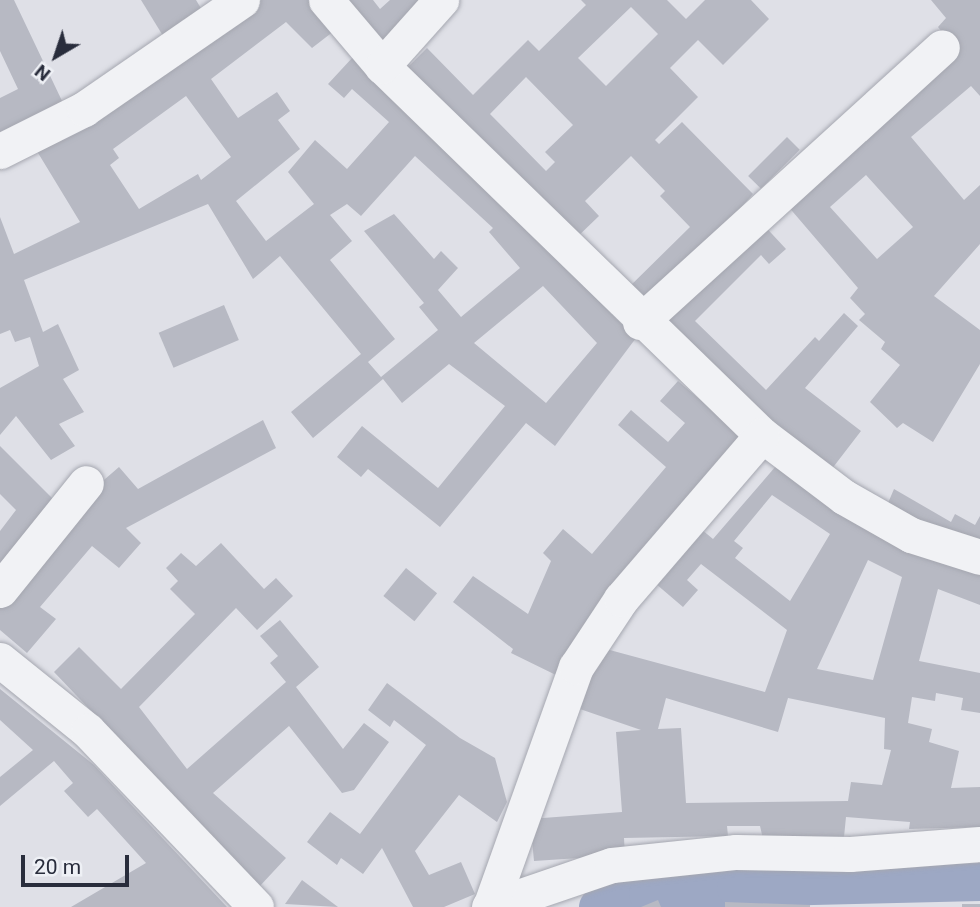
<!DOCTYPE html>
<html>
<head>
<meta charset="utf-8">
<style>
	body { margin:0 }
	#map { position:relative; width:980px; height:907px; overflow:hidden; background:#dfe0e7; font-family:Roboto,sans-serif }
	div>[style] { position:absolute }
	.canal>* { height:38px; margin:-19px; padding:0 19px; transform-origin:19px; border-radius:19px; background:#9da8c4 }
	.building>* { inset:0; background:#b7b9c3; transform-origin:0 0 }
	.roads { filter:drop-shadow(0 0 2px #a5a7b0) drop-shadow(0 0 2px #a5a7b0) }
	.minor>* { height:35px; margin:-17.5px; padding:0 17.5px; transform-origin:17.5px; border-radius:17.5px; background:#f1f2f5 }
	span { translate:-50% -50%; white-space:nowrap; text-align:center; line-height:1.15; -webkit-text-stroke:7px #eef0f5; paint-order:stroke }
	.north { position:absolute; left:21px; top:21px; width:70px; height:70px; -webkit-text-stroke:5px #eef0f5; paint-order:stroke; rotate:219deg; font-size:19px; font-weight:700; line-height:28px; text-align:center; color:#292d3c }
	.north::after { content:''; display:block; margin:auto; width:24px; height:32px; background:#292d3c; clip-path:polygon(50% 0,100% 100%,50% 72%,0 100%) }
	.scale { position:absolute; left:21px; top:855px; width:108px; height:32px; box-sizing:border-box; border:4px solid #292d3c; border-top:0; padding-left:9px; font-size:21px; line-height:24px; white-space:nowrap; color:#292d3c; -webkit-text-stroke:5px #eef0f5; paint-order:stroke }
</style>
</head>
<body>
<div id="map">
	<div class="canal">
		<i style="left:598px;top:907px;width:52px;rotate:-14.6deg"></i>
		<i style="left:648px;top:894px;width:88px;rotate:-3.9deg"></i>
		<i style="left:736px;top:888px;width:244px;rotate:-1.4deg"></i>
	</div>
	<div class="building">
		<i style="clip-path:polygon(0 0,14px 0,63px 103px,0 132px,0 98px,18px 89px,0 51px)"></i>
		<i style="clip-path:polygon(141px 0,196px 0,208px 20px,168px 44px)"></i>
		<i style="clip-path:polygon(evenodd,260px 0,311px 0,334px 31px,312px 48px,286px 22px,211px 79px,238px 118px,277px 92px,290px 111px,278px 120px,300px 149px,236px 201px,266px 241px,314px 204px,288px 172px,315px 140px,347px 169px,389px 122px,352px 89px,344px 98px,328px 84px,353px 57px,636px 338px,555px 446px,526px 423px,440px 527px,368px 469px,361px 477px,337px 457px,362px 426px,438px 488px,505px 406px,449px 364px,402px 403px,383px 379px,313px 438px,291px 412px,361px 354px,280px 256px,253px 279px,208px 204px,24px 280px,43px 332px,58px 324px,79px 370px,63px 379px,84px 412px,59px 424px,75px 446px,51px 460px,16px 416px,0 435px,0 388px,39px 366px,30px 337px,15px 342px,10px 330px,0 334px,0 217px,14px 254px,80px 222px,32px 143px,165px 69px,260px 0,186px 96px,231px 157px,201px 180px,198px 174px,139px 209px,110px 165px,119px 158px,113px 149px,186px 96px,260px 0,415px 156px,493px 228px,489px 232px,520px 268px,461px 317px,438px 290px,458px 268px,441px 251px,434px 259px,394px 214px,364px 231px,424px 303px,419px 307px,438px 330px,381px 377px,368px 362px,395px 339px,330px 260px,352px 241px,330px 215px,347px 204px,361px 216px,415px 156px,260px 0,543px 286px,597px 343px,546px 403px,474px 343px,543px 286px)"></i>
		<i style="clip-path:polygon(339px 0,373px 0,380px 9px,390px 0,424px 0,378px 46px)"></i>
		<i style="clip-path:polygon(evenodd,581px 0,667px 0,686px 19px,705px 0,751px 0,769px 19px,723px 65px,698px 40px,670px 68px,698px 97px,655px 140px,659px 144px,682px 122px,753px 194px,645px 315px,623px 293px,690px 227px,660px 196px,665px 191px,631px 156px,585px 201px,599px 216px,573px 241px,401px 74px,427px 48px,473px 95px,528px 40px,539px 51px,586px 5px,581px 0,631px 7px,658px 34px,606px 86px,578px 58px,631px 7px,581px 0,526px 77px,573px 125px,545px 152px,555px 162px,546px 171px,490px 114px,526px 77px)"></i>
		<i style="clip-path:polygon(evenodd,931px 0,980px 0,980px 96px,971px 86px,911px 137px,964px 200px,980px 185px,980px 244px,934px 296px,980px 330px,980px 364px,933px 442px,903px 423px,897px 428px,870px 402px,900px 365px,881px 349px,885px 342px,859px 320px,865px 314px,850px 298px,858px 288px,781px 198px,956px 49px,938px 27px,946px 18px,931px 0,866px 175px,913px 227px,877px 259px,830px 207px,866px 175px)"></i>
		<i style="left:787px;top:137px;width:18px;height:55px;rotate:45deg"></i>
		<i style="clip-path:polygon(758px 219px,786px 249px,769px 264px,761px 255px,695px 321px,766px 390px,815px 337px,819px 341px,844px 313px,858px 326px,805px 388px,861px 431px,831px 470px,651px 318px)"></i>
		<i style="left:224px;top:305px;width:38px;height:71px;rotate:67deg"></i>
		<i style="clip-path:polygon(678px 381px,743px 436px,562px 678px,511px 653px,513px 649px,453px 602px,473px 576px,528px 614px,551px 561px,543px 553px,563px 529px,592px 554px,666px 467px,618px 425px,631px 410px,668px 442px,685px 423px,660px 401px)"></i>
		<i style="clip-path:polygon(263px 420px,276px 448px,126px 528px,141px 543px,119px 568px,92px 546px,40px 607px,56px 619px,27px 653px,0 630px,0 597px,90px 492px,119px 467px,138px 489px)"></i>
		<i style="clip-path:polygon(0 446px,60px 506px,0 583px,0 531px,16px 510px,0 494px)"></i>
		<i style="clip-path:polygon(evenodd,776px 466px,980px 571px,980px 605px,938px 589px,919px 661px,980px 673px,980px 713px,961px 710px,963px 698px,936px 693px,935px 701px,912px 697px,908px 723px,932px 729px,929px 742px,959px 751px,951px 788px,980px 787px,980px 827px,909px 829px,910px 822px,846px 817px,844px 837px,763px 839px,760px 826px,727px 826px,728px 836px,624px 838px,625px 855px,534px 861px,530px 819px,622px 812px,616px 732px,641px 730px,577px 708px,587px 673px,606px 649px,765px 692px,787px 630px,701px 564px,687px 580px,698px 590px,683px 607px,649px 578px,695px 524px,713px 539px,776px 466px,772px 495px,830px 534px,790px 601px,735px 558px,743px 548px,734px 541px,772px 495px,776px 466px,868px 560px,902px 577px,873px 680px,817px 669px,868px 560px,776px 466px,666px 698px,778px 732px,788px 698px,885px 718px,884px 749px,891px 750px,882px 785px,851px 782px,848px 801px,686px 803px,681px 728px,658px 729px,666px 698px)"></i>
		<i style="clip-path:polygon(894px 489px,951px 522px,955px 514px,975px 525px,980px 516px,980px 546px,885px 510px)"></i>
		<i style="clip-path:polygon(221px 543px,264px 589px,276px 578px,293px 596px,257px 630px,236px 608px,139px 707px,187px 769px,286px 682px,270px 663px,278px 656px,260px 636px,280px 620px,319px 667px,296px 687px,343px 749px,364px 723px,389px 742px,354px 790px,342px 793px,289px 726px,213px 793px,286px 858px,259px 887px,54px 672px,79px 647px,121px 689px,195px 614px,170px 589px,178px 581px,166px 568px,181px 553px,196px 566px)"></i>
		<i style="left:406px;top:568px;width:40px;height:36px;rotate:39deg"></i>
		<i style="clip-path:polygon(387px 683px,460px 738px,495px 758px,507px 802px,497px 822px,459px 795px,415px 851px,429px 875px,461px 862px,475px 894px,444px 907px,413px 907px,382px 848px,363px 874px,341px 858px,337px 865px,307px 842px,330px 812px,360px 834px,426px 745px,394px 720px,390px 727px,368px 710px)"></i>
		<i style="clip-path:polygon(0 689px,94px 765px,227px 907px,71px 907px,146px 863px,97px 809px,88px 817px,64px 791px,73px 783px,54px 761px,0 806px,0 777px,33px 750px,0 720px)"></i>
		<i style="clip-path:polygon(302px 880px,338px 907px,285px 904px)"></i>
		<i style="clip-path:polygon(658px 900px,661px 907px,641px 907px)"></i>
		<i style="clip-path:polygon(725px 902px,810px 905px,810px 907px,725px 907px)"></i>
		<i style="left:962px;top:904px;width:18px;height:3px"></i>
	</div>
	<div class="roads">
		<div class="minor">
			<i style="left:326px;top:0;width:87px;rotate:49.7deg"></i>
			<i style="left:382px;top:66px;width:530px;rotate:44.16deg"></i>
			<i style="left:762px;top:435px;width:103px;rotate:37.1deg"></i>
			<i style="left:844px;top:497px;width:77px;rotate:29.6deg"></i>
			<i style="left:911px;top:535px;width:72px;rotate:17.7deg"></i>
			<i style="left:382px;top:66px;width:89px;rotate:-48.2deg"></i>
			<i style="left:0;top:151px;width:94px;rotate:-26.6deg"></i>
			<i style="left:84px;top:109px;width:192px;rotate:-34.6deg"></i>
			<i style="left:640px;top:322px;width:408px;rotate:-42.3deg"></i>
			<i style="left:0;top:590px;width:137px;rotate:-51.2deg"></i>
			<i style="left:0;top:660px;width:113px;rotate:38.9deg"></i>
			<i style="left:88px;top:731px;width:243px;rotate:46.3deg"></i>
			<i style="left:489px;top:907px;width:130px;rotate:-18.9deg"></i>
			<i style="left:612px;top:865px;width:125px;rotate:-6deg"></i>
			<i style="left:736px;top:852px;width:114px;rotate:1deg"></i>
			<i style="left:850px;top:854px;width:130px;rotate:-4.4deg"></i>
			<i style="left:490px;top:907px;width:255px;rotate:-70.3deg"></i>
			<i style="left:576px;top:667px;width:82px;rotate:-56.5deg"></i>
			<i style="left:621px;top:599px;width:216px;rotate:-49.3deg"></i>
		</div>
	</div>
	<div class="north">N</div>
	<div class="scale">20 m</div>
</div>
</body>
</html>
